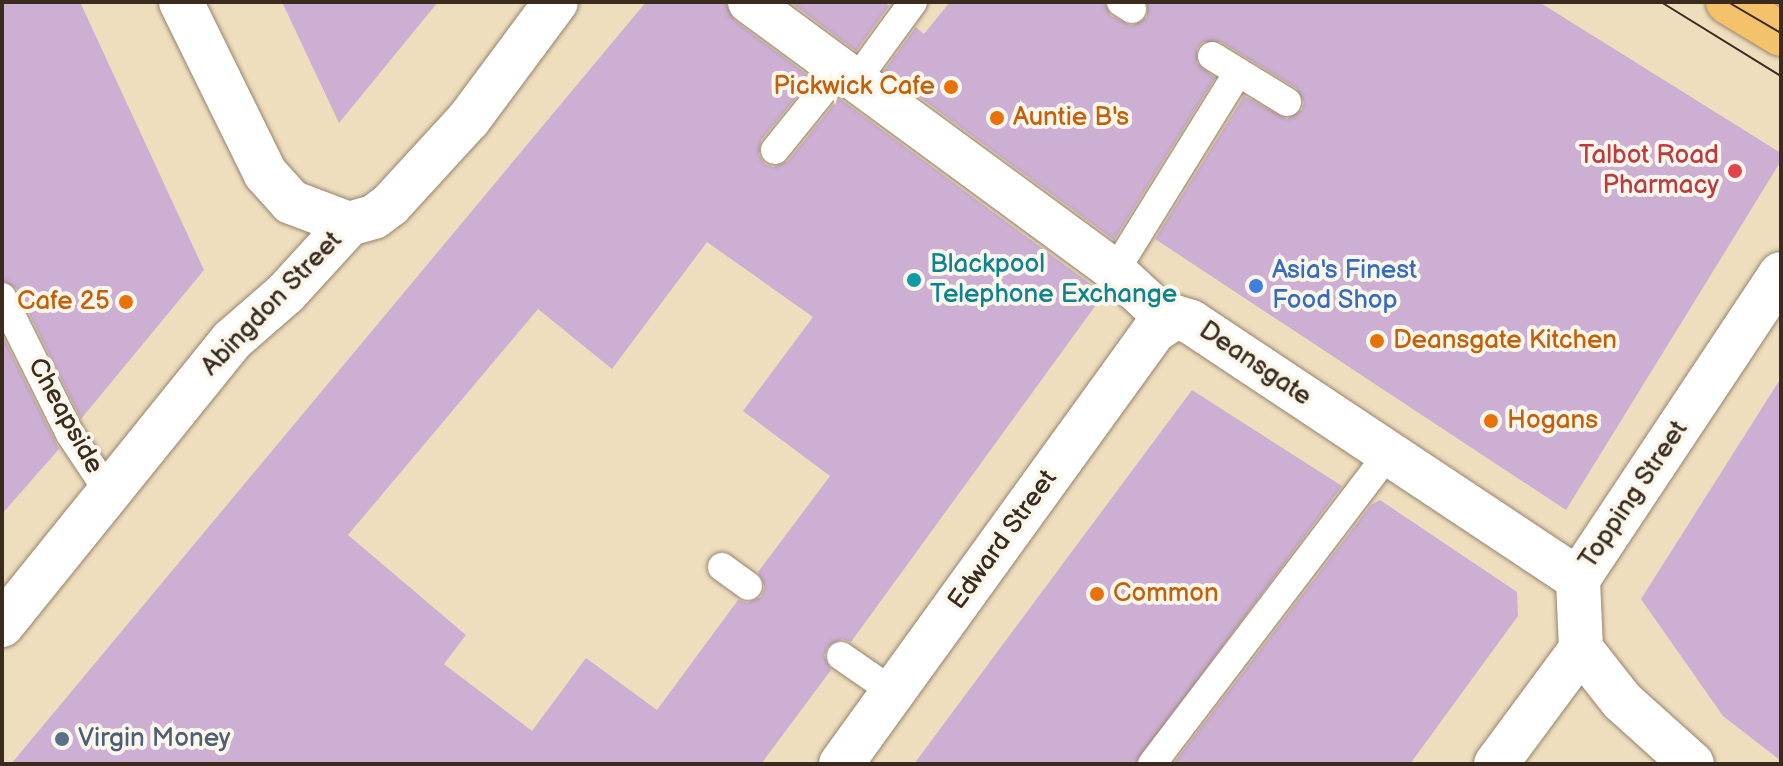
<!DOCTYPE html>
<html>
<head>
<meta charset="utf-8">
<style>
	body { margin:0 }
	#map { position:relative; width:1783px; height:766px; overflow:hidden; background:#efdebe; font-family:"Balsamiq Sans",sans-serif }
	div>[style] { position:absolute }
	.building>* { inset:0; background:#cdafd3 }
	.roads { filter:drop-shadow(0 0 2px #95846e) drop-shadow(0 0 2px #95846e) }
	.service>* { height:28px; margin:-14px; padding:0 14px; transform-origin:14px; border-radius:14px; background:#fff }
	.pedestrian>* { height:42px; margin:-21px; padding:0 21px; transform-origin:21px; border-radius:21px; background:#fff }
	.minor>* { height:44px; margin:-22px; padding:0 22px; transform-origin:22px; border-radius:22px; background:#fff }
	.primary>* { height:44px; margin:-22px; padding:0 22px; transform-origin:22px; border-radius:22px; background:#f3c26a }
	.tram>* { height:2px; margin:-1px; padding:0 1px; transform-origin:1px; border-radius:1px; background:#3b2a1e }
	.dots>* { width:22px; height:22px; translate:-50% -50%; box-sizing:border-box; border:4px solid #fbf7ec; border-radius:50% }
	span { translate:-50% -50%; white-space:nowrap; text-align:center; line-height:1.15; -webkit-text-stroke:8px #fbf7ec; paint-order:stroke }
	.food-label { font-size:26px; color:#c56008 }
	.right { translate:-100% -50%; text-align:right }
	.left { translate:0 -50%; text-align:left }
	.health-label { font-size:26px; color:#be3a42 }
	.culture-label { font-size:26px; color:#0d838f }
	.shop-label { font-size:26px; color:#366cbe }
	.street-label { font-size:26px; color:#3b2a1e }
	.service-label { font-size:26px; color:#4e5e75 }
	.frame { position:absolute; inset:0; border:4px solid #3b2a1e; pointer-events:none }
</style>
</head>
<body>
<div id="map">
	<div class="building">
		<i style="clip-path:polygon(2px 2px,80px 2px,204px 270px,81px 419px,17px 289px,2px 280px)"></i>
		<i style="clip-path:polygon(282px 2px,438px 2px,339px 123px)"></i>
		<i style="clip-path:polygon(evenodd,646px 2px,725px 2px,735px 21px,812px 78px,761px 140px,759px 155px,765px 164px,773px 167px,788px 161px,839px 98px,1104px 294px,851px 642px,842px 639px,828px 646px,824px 655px,831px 670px,761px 764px,11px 764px,646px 2px,707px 242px,813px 317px,743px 411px,830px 476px,758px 572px,765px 587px,761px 597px,747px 603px,738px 600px,657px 710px,586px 658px,532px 731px,444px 664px,466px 635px,348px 535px,538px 309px,612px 369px,707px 242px)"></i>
		<i style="clip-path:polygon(790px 2px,884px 2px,889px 6px,856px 51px)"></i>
		<i style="clip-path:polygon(950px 2px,1104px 2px,1111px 16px,1132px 26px,1147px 17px,1147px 2px,1539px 2px,1781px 153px,1781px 161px,1566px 510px,1155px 239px,1244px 96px,1287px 119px,1302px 110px,1304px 102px,1296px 88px,1221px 42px,1203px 42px,1197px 48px,1197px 63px,1215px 78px,1114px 240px,884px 71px,916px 27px,924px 34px)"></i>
		<i style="clip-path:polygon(2px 335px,59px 449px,2px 514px)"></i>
		<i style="clip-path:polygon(1781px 378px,1781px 761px,1723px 716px,1641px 599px)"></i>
		<i style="clip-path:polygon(1192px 390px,1342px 486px,1135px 764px,914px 764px)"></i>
		<i style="clip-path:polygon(1380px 500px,1517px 592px,1518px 616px,1410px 764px,1173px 764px,1371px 505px)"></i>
	</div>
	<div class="roads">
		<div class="service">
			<i style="left:1121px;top:2px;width:13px;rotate:32deg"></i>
			<i style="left:1212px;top:56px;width:88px;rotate:31.5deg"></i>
			<i style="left:854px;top:83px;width:100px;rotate:-53.9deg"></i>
			<i style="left:775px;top:150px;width:100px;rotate:-51.1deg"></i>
			<i style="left:1115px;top:271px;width:233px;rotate:-58.2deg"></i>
			<i style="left:2px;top:297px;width:153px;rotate:63.6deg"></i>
			<i style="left:70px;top:434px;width:69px;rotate:56.3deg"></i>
			<i style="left:722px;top:567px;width:32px;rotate:36deg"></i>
			<i style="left:841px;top:656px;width:63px;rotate:34.7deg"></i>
			<i style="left:1152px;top:764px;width:391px;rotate:-52.7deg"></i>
		</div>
		<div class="pedestrian">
			<i style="left:749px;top:2px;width:454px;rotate:36.3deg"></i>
			<i style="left:1115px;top:271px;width:71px;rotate:42.7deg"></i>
		</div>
		<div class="minor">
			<i style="left:181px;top:2px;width:191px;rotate:63.8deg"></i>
			<i style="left:265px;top:173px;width:39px;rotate:48deg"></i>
			<i style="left:291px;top:202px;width:62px;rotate:20.8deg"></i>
			<i style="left:2px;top:625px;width:366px;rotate:-51.1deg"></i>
			<i style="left:232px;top:340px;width:72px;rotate:-41deg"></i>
			<i style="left:286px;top:293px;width:93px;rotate:-47.6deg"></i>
			<i style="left:349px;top:224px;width:26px;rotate:-16deg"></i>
			<i style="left:374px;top:217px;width:21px;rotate:-37deg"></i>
			<i style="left:391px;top:204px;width:115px;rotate:-47.5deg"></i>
			<i style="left:469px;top:119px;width:146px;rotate:-53.4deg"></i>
			<i style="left:1581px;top:649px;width:66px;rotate:51.7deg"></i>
			<i style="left:1622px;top:701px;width:94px;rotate:42deg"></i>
			<i style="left:841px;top:764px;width:534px;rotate:-54.14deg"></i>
			<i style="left:1154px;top:331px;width:25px;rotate:-34deg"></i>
			<i style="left:1175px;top:317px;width:17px;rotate:17deg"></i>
			<i style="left:1191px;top:322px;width:465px;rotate:33.6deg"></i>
			<i style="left:1496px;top:764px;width:143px;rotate:-53.5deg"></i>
			<i style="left:1581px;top:649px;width:70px;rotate:-92.5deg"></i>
			<i style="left:1578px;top:579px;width:366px;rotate:-56.4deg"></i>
		</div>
		<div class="primary">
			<i style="left:1728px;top:2px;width:62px;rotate:31.1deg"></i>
		</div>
	</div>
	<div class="tram">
		<i style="left:1661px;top:2px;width:141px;rotate:31.7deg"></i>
		<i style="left:1728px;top:2px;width:61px;rotate:30.3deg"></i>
	</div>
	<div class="dots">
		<i style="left:951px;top:87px;background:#e8710a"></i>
		<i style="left:997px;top:118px;background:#e8710a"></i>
		<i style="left:1735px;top:171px;background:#e0444e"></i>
		<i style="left:914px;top:280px;background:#0f9aa8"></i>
		<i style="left:1256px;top:286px;background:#3f7fe0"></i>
		<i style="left:126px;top:302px;background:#e8710a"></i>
		<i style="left:1377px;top:341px;background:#e8710a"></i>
		<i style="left:1491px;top:421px;background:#e8710a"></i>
		<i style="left:1097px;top:594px;background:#e8710a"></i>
		<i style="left:62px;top:739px;background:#5c6f8a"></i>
	</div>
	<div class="food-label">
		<span class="right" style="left:935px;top:87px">Pickwick Cafe</span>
		<span class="left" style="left:1013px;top:118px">Auntie B's</span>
		<span class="right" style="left:110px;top:302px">Cafe 25</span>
		<span class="left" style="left:1393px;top:341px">Deansgate Kitchen</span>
		<span class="left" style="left:1507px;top:421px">Hogans</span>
		<span class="left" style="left:1113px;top:594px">Common</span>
	</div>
	<div class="health-label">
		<span class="right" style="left:1719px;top:171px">Talbot Road<br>Pharmacy</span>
	</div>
	<div class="culture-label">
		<span class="left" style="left:930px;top:280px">Blackpool<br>Telephone Exchange</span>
	</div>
	<div class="shop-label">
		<span class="left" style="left:1272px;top:286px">Asia's Finest<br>Food Shop</span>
	</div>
	<div class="street-label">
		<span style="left:272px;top:304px;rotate:-46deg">Abingdon Street</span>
		<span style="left:1255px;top:364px;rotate:34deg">Deansgate</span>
		<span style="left:65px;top:416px;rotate:61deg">Cheapside</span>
		<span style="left:1634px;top:495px;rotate:-56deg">Topping Street</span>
		<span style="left:1003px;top:540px;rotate:-54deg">Edward Street</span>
	</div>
	<div class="service-label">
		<span class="left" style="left:78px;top:739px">Virgin Money</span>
	</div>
	<div class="frame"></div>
</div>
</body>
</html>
